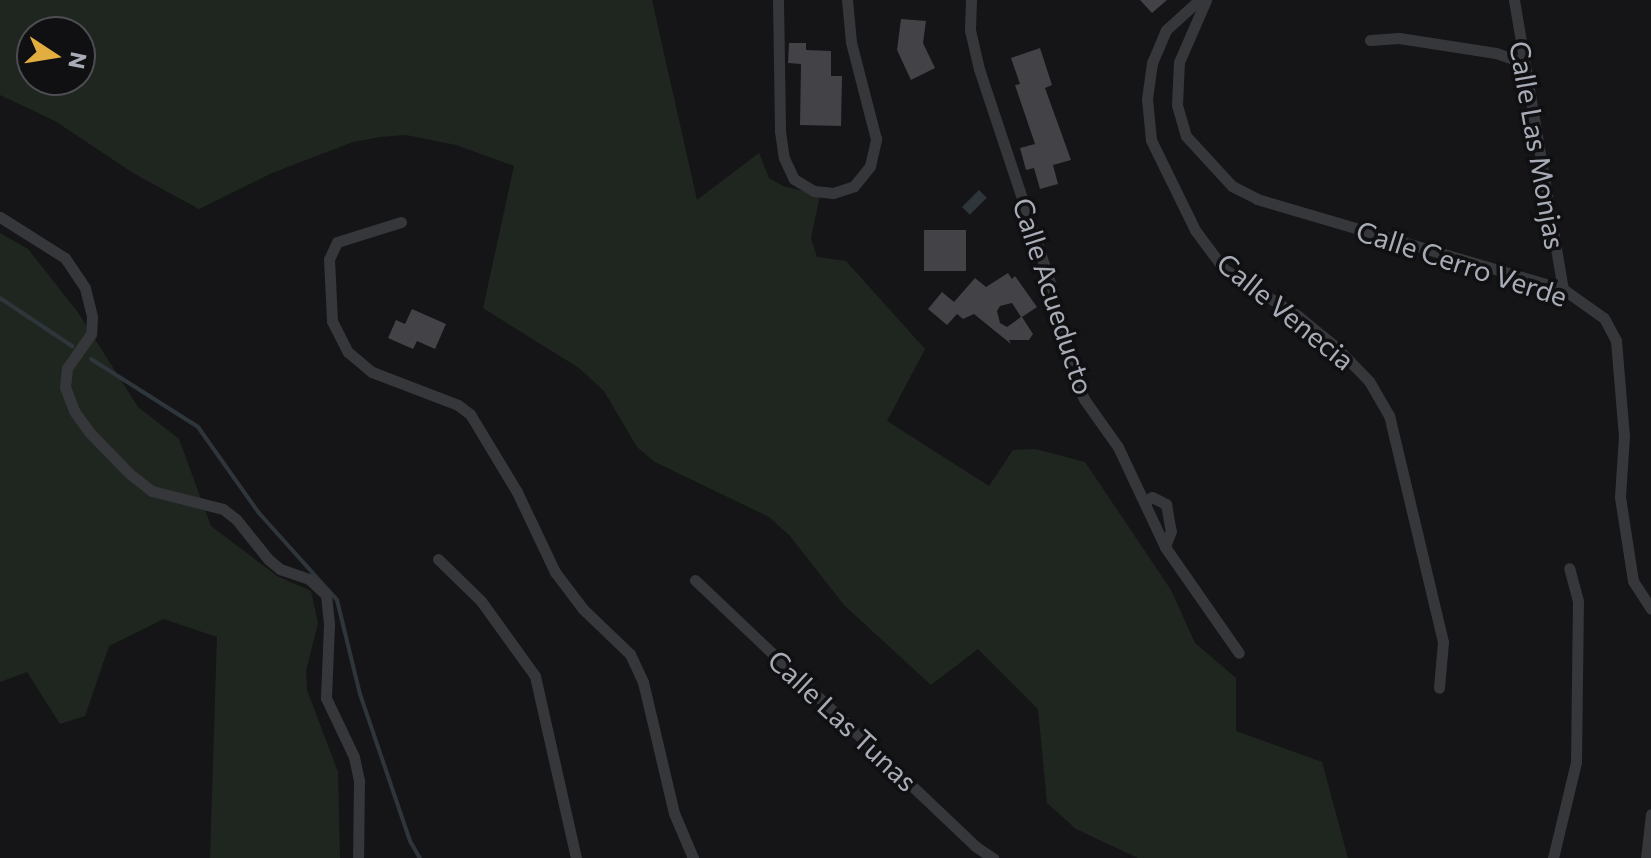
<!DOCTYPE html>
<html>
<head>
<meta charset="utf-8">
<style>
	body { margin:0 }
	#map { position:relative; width:1651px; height:858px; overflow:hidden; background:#151517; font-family:Commissioner,sans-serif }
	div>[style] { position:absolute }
	.green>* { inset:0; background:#1f2620 }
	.water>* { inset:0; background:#2e353b; transform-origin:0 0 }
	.stream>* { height:4px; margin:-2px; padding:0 2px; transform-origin:2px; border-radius:2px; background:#2e353b }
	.building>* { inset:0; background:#424247; transform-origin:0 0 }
	.street>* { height:11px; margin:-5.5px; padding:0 5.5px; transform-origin:5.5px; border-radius:5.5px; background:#36373b }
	span { translate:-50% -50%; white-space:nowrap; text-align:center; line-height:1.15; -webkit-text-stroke:7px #101012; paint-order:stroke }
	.street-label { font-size:28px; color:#a8acb6 }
	.north { position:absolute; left:16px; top:16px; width:80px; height:80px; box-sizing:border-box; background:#101012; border:2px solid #4d4e54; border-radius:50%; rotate:102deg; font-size:22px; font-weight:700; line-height:32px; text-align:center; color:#a8acb6 }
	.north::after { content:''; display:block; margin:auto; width:28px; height:36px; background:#e3ae40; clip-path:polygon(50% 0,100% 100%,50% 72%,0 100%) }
</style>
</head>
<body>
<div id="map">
	<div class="green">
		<i style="clip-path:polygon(evenodd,0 0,652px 0,697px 200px,759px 153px,769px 178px,783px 186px,820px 195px,811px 238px,817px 257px,846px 261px,925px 349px,887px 421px,989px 486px,1013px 450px,1035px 449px,1085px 462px,1171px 590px,1195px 643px,1236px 678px,1236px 731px,1322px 762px,1348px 858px,1138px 858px,1076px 829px,1047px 803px,1038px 709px,978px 649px,931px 685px,844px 605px,790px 536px,769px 517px,655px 462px,637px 447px,604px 391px,579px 368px,483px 308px,514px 166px,456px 145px,406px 135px,380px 137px,353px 142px,272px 173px,199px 209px,133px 173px,55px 121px,0 95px,0 0,32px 32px,80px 32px,80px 80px,32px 80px,32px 32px)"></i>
		<i style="clip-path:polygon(0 233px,28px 249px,77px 311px,138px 407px,179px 439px,211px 526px,277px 576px,311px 591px,318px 623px,306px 671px,307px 690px,338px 772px,340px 858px,210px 858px,217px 637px,164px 619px,109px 646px,85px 716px,60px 724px,27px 672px,0 682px)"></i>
	</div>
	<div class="water">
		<i style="left:979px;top:190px;width:11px;height:24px;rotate:45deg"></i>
	</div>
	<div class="stream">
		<i style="left:0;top:298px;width:87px;rotate:33.7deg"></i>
		<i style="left:91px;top:359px;width:127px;rotate:32.4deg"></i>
		<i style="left:198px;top:427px;width:105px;rotate:54.7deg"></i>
		<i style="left:259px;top:513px;width:117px;rotate:48.1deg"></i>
		<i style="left:337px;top:600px;width:97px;rotate:76.3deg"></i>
		<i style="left:360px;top:694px;width:155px;rotate:71.2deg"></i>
		<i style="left:410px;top:841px;width:20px;rotate:60deg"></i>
	</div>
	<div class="building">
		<i style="clip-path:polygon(1140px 0,1167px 0,1152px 13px)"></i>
		<i style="clip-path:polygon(901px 19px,926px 21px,923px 43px,935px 68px,911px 80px,897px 50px)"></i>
		<i style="clip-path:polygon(789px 43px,806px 43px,806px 50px,831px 51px,831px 76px,842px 76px,841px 126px,800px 125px,801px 64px,788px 63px)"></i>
		<i style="clip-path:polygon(1040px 48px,1052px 85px,1045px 88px,1071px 160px,1053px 165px,1058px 184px,1040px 189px,1034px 168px,1026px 170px,1020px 148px,1035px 144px,1015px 85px,1020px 84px,1011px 58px)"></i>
		<i style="left:924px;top:230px;width:42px;height:41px"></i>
		<i style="clip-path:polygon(evenodd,1008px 273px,1012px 279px,1015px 276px,1037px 307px,1022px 317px,1033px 334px,1029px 340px,1009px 340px,1011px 344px,974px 314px,963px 319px,957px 314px,947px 325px,928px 309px,942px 292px,954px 302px,975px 278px,986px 287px,1008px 273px,1012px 303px,1021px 317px,1007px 327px,1000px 323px,997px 311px,1000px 306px,1012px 303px)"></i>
		<i style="clip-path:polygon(412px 309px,446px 324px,435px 349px,417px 341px,413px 349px,388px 338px,396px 320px,405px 324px)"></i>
	</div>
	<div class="street">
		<i style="left:778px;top:0;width:131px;rotate:89.1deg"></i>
		<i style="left:780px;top:131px;width:27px;rotate:82deg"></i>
		<i style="left:784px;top:158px;width:23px;rotate:65deg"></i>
		<i style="left:794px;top:179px;width:23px;rotate:31deg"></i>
		<i style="left:814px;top:191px;width:19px;rotate:6deg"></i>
		<i style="left:833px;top:193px;width:22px;rotate:-18deg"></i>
		<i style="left:854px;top:186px;width:26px;rotate:-51deg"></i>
		<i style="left:870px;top:166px;width:28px;rotate:-77deg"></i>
		<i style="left:876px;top:139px;width:100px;rotate:-104.5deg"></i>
		<i style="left:851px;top:42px;width:42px;rotate:-95.4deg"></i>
		<i style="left:971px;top:0;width:30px;rotate:92deg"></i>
		<i style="left:970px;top:30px;width:40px;rotate:77deg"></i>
		<i style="left:979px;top:69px;width:235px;rotate:71.6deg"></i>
		<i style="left:1053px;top:292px;width:92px;rotate:75.5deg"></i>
		<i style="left:1076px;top:381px;width:20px;rotate:66deg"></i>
		<i style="left:1084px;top:399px;width:59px;rotate:54.7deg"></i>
		<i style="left:1118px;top:447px;width:110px;rotate:64.8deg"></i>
		<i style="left:1165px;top:547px;width:129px;rotate:55.1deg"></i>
		<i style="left:1199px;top:0;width:45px;rotate:137.7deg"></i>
		<i style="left:1166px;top:30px;width:36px;rotate:113deg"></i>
		<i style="left:1152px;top:63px;width:36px;rotate:98deg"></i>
		<i style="left:1147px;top:99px;width:41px;rotate:84.4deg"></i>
		<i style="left:1151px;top:140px;width:100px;rotate:63.9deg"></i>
		<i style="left:1195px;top:230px;width:49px;rotate:53.4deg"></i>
		<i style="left:1224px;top:269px;width:88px;rotate:32.4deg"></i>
		<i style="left:1298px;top:316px;width:49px;rotate:39.2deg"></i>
		<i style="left:1336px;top:347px;width:47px;rotate:45.9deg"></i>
		<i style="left:1369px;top:381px;width:39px;rotate:60deg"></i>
		<i style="left:1389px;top:415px;width:233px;rotate:76.6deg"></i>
		<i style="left:1443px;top:642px;width:46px;rotate:95deg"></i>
		<i style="left:1206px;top:0;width:68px;rotate:113.5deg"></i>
		<i style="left:1179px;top:62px;width:43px;rotate:92.7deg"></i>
		<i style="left:1177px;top:105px;width:32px;rotate:74deg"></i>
		<i style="left:1186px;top:136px;width:68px;rotate:47.4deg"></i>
		<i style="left:1232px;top:186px;width:28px;rotate:27deg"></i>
		<i style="left:1257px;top:199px;width:319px;rotate:16.4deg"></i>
		<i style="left:1563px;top:289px;width:50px;rotate:35.3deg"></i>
		<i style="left:1604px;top:318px;width:26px;rotate:62deg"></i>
		<i style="left:1616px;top:341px;width:95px;rotate:85.2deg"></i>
		<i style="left:1624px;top:436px;width:61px;rotate:93.8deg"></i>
		<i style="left:1620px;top:497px;width:85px;rotate:81.2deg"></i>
		<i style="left:1633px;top:581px;width:33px;rotate:57deg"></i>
		<i style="left:1514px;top:0;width:293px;rotate:80.4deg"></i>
		<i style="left:1370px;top:40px;width:29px;rotate:-4deg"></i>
		<i style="left:1399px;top:38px;width:98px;rotate:8.8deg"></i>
		<i style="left:1496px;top:53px;width:28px;rotate:19deg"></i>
		<i style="left:0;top:217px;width:77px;rotate:32.2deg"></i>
		<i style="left:65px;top:258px;width:36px;rotate:56deg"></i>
		<i style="left:85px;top:288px;width:30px;rotate:76deg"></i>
		<i style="left:92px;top:317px;width:17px;rotate:93deg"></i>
		<i style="left:91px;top:334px;width:42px;rotate:125.2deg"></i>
		<i style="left:67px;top:368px;width:19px;rotate:96deg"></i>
		<i style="left:65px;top:387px;width:26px;rotate:69deg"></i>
		<i style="left:74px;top:411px;width:27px;rotate:54deg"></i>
		<i style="left:90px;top:433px;width:57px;rotate:45.7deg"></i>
		<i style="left:130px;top:474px;width:28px;rotate:38deg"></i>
		<i style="left:152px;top:491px;width:73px;rotate:14.2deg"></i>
		<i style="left:223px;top:509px;width:16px;rotate:38deg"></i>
		<i style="left:236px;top:519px;width:51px;rotate:51.3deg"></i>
		<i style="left:268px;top:559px;width:16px;rotate:40deg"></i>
		<i style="left:280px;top:569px;width:31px;rotate:19deg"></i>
		<i style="left:309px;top:579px;width:23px;rotate:43deg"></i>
		<i style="left:326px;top:595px;width:30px;rotate:84deg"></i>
		<i style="left:329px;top:625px;width:73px;rotate:92.4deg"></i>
		<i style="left:326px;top:698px;width:65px;rotate:64.6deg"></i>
		<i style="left:354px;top:757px;width:25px;rotate:78deg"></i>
		<i style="left:359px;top:781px;width:77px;rotate:90.7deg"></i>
		<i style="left:401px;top:222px;width:67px;rotate:162.6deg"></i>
		<i style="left:337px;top:242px;width:19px;rotate:115deg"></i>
		<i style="left:329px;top:259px;width:62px;rotate:87.2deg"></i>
		<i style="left:332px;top:321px;width:35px;rotate:63deg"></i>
		<i style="left:348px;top:352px;width:31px;rotate:40deg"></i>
		<i style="left:372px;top:372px;width:92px;rotate:21deg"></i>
		<i style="left:458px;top:405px;width:15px;rotate:37deg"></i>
		<i style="left:470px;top:414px;width:91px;rotate:58.9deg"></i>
		<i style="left:517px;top:492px;width:89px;rotate:64.6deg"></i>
		<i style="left:555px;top:572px;width:46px;rotate:52.9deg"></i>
		<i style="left:583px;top:609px;width:65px;rotate:43.8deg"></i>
		<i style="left:630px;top:654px;width:31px;rotate:65deg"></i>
		<i style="left:643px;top:682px;width:135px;rotate:76.7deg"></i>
		<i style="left:674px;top:813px;width:49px;rotate:67.1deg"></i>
		<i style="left:1144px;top:502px;width:9px;rotate:-32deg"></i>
		<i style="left:1152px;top:497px;width:16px;rotate:27deg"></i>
		<i style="left:1166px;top:504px;width:27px;rotate:80deg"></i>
		<i style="left:1171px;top:531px;width:17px;rotate:111deg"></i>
		<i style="left:438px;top:559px;width:60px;rotate:44.3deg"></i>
		<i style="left:481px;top:601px;width:92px;rotate:54.2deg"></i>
		<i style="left:535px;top:676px;width:187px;rotate:77.3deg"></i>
		<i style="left:695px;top:580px;width:386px;rotate:43.5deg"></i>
		<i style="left:975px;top:846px;width:22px;rotate:34deg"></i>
		<i style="left:1553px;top:858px;width:99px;rotate:-76.5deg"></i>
		<i style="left:1576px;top:762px;width:161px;rotate:-89.3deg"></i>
		<i style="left:1578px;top:601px;width:34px;rotate:-105deg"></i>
		<i style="left:1646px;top:858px;width:44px;rotate:-83.5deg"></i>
	</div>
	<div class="street-label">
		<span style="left:1538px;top:145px;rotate:80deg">Calle Las Monjas</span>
		<span style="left:1462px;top:263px;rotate:18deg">Calle Cerro Verde</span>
		<span style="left:1054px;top:296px;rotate:72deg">Calle Acueducto</span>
		<span style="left:1286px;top:311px;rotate:39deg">Calle Venecia</span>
		<span style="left:843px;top:720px;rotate:43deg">Calle Las Tunas</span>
	</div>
	<div class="north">N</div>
</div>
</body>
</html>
